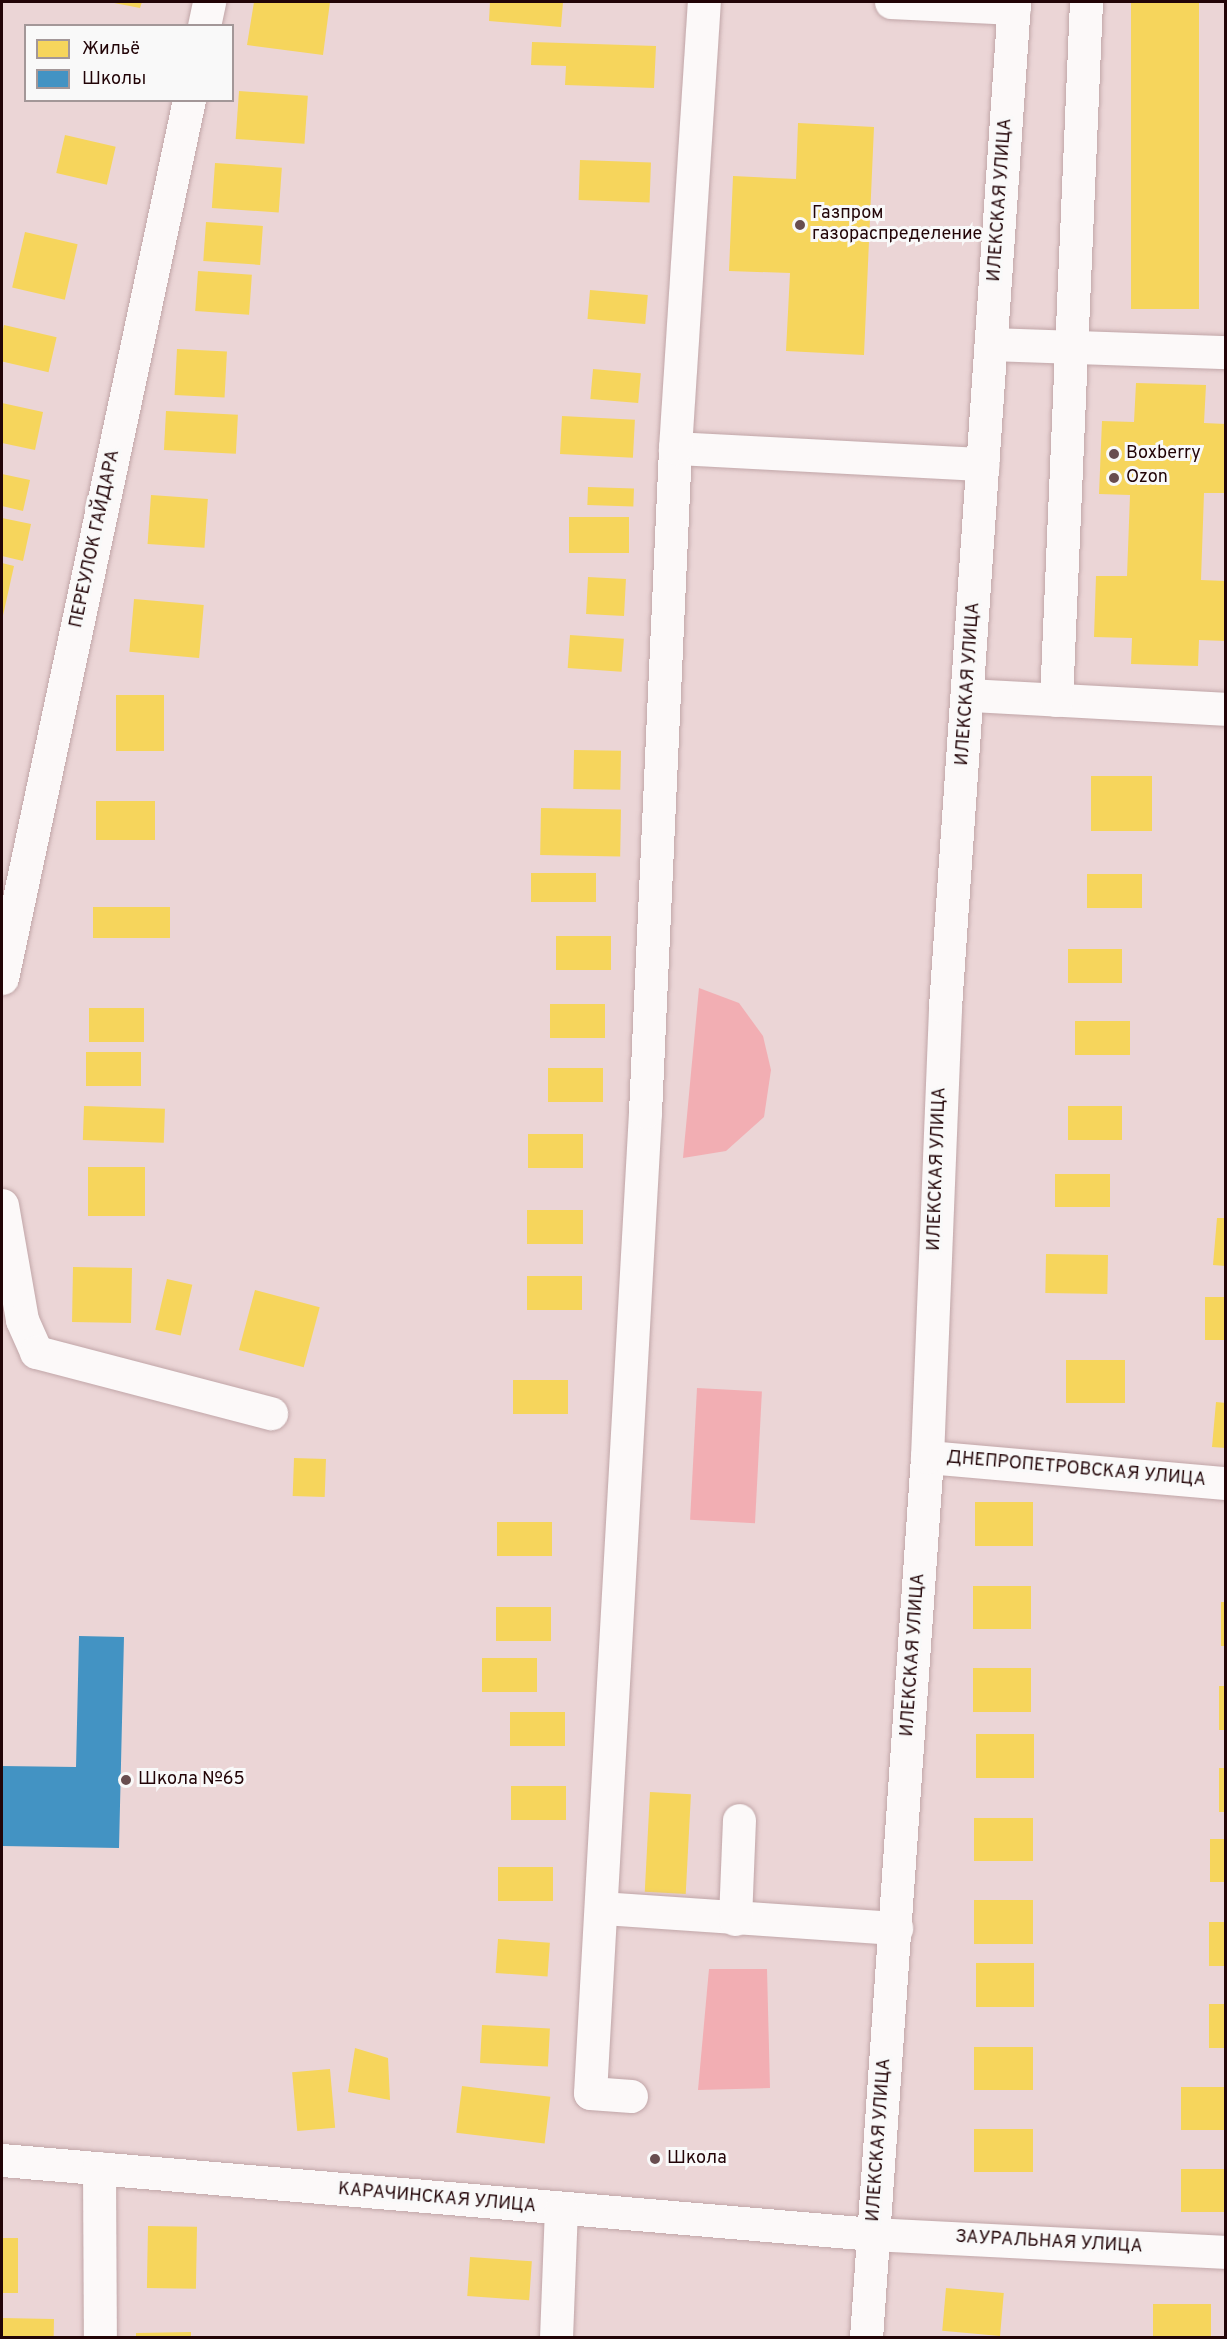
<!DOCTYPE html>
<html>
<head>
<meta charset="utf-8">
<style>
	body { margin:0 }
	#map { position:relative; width:1227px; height:2339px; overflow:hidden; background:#ebd5d6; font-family:Overpass,sans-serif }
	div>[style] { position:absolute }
	.green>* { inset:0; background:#f2aeb3; transform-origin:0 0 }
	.homes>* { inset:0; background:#f6d55c; transform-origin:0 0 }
	.schools>* { inset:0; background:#4393c3 }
	.roads { filter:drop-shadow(0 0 2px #c1a6a8) drop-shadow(0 0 2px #c1a6a8) }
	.minor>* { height:33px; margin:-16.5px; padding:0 16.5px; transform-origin:16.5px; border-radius:16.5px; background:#fcf9f9 }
	.dots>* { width:16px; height:16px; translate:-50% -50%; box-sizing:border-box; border:3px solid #f9f9f9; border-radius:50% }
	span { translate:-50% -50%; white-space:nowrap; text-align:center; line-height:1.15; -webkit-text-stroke:6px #f9f9f9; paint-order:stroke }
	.street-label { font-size:18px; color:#220407 }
	.poi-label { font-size:18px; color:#220407 }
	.left { translate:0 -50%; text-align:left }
	.frame { position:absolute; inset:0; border:3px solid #220407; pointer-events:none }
	.legend { position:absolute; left:24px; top:24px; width:210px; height:78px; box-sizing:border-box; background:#f9f9f9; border:2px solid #a39798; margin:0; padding:8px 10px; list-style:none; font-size:18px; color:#220407 }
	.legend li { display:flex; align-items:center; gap:12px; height:30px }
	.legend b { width:30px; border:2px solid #a39798 }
</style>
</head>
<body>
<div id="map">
	<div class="green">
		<i style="clip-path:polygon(699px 988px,739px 1003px,763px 1036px,771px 1070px,764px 1117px,726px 1151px,683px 1158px)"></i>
		<i style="left:697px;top:1388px;width:65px;height:132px;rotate:3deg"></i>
		<i style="clip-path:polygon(709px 1969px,767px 1969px,770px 2088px,698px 2090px)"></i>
	</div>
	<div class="homes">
		<i style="clip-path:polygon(109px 2px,142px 2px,140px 8px)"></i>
		<i style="clip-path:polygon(254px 2px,330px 2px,323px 55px,247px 45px)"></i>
		<i style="clip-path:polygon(490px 2px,563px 2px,561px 27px,489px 21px)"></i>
		<i style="left:1131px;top:2px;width:68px;height:307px"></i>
		<i style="clip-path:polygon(532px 42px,656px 46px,654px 88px,565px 85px,566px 66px,531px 65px)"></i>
		<i style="left:239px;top:91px;width:69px;height:48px;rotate:4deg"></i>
		<i style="clip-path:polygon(798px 123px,874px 127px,864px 355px,786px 351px,790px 273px,729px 271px,733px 176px,796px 179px)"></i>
		<i style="left:65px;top:135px;width:52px;height:39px;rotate:13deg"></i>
		<i style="left:580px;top:160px;width:71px;height:40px;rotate:2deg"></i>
		<i style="left:215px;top:163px;width:67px;height:45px;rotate:4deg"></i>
		<i style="left:206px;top:222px;width:57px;height:39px;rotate:4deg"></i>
		<i style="left:25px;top:232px;width:54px;height:57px;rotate:13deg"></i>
		<i style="left:198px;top:271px;width:54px;height:40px;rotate:4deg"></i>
		<i style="left:590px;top:290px;width:58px;height:29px;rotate:5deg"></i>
		<i style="left:4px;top:325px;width:54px;height:36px;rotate:13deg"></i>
		<i style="left:177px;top:349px;width:50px;height:46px;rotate:3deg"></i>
		<i style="left:593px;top:369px;width:48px;height:30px;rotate:5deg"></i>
		<i style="clip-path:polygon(1136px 383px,1206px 385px,1204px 423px,1226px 424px,1226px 493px,1204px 493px,1201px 580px,1226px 581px,1226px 641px,1199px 640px,1198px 666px,1131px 664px,1132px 638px,1094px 637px,1096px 576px,1127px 576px,1130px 495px,1099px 494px,1102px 421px,1134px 422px)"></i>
		<i style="clip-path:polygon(2px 403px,43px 412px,35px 450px,2px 443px)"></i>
		<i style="left:166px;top:411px;width:72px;height:39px;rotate:3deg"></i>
		<i style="left:562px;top:416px;width:73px;height:38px;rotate:3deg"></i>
		<i style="clip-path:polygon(2px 474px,30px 480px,23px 511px,2px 506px)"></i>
		<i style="left:588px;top:487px;width:46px;height:18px;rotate:2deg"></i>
		<i style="left:151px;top:495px;width:57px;height:49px;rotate:4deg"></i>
		<i style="left:569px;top:517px;width:60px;height:36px"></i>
		<i style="clip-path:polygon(2px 518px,31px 524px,23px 561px,2px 556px)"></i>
		<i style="clip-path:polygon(2px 563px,14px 566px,2px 620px)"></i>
		<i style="left:588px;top:577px;width:38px;height:37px;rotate:3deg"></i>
		<i style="left:134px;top:599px;width:70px;height:53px;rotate:5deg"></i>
		<i style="left:570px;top:635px;width:54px;height:33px;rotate:4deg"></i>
		<i style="left:116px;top:695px;width:48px;height:56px"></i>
		<i style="left:574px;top:750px;width:47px;height:39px;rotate:1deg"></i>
		<i style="left:1091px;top:776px;width:61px;height:55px"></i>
		<i style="left:96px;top:801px;width:59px;height:39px"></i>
		<i style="left:541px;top:808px;width:80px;height:47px;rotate:1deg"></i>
		<i style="left:531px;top:873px;width:65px;height:29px"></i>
		<i style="left:1087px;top:874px;width:55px;height:34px"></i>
		<i style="left:93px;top:907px;width:77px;height:31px"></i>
		<i style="left:556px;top:936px;width:55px;height:34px"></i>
		<i style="left:1068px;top:949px;width:54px;height:34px"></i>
		<i style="left:550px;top:1004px;width:55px;height:34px"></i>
		<i style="left:89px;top:1008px;width:55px;height:34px"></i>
		<i style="left:1075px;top:1021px;width:55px;height:34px"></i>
		<i style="left:86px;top:1052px;width:55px;height:34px"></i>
		<i style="left:548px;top:1068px;width:55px;height:34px"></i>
		<i style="left:84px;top:1106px;width:81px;height:34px;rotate:2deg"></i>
		<i style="left:1068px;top:1106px;width:54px;height:34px"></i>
		<i style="left:528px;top:1134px;width:55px;height:34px"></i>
		<i style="left:88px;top:1167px;width:57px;height:49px"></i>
		<i style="left:1055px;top:1174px;width:55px;height:33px"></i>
		<i style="left:527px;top:1210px;width:56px;height:34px"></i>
		<i style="clip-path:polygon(1217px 1218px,1226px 1218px,1226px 1266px,1213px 1265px)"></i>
		<i style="left:1046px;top:1254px;width:62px;height:39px;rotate:1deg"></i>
		<i style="left:73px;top:1267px;width:59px;height:55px;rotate:1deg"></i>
		<i style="left:527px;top:1276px;width:55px;height:34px"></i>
		<i style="left:167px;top:1279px;width:26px;height:52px;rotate:13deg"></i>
		<i style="left:255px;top:1290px;width:67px;height:62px;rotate:15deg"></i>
		<i style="left:1205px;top:1297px;width:21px;height:43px"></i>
		<i style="left:1066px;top:1360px;width:59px;height:43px"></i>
		<i style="left:513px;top:1380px;width:55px;height:34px"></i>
		<i style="clip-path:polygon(1216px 1402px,1226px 1403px,1226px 1448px,1212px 1447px)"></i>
		<i style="left:294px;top:1458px;width:32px;height:38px;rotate:2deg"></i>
		<i style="left:975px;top:1502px;width:58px;height:44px"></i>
		<i style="left:497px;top:1522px;width:55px;height:34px"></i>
		<i style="left:973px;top:1586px;width:58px;height:43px"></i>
		<i style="left:1221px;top:1602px;width:5px;height:44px"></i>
		<i style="left:496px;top:1607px;width:55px;height:34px"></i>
		<i style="left:482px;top:1658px;width:55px;height:34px"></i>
		<i style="left:973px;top:1668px;width:58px;height:44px"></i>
		<i style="left:1219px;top:1686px;width:7px;height:44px"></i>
		<i style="left:510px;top:1712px;width:55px;height:34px"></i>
		<i style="left:976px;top:1734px;width:58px;height:44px"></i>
		<i style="left:1219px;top:1768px;width:7px;height:44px"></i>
		<i style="left:511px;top:1786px;width:55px;height:34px"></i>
		<i style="left:650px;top:1792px;width:41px;height:100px;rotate:3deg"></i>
		<i style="left:974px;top:1818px;width:59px;height:43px"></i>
		<i style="left:1210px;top:1839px;width:16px;height:43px"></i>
		<i style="left:498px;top:1867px;width:55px;height:34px"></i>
		<i style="left:974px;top:1900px;width:59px;height:44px"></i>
		<i style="left:1209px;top:1922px;width:17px;height:44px"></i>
		<i style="left:498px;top:1939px;width:52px;height:34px;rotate:4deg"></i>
		<i style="left:976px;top:1963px;width:58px;height:44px"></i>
		<i style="left:1209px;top:2004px;width:17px;height:44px"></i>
		<i style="left:482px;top:2025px;width:68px;height:38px;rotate:3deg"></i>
		<i style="left:974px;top:2047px;width:59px;height:43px"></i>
		<i style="clip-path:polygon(355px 2048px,388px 2058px,390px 2100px,348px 2092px)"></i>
		<i style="left:330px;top:2069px;width:59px;height:38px;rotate:85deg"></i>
		<i style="left:462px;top:2086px;width:89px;height:47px;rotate:7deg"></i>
		<i style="left:1181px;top:2087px;width:45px;height:43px"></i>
		<i style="left:974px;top:2129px;width:59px;height:43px"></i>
		<i style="left:1181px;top:2169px;width:45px;height:43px"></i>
		<i style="left:148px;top:2226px;width:49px;height:62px;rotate:1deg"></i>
		<i style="left:2px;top:2238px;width:16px;height:55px"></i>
		<i style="left:470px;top:2257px;width:62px;height:39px;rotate:4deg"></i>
		<i style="left:946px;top:2288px;width:58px;height:43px;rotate:5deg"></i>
		<i style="left:1153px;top:2304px;width:58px;height:34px"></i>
		<i style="left:2px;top:2318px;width:52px;height:20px;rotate:1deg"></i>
		<i style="clip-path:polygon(191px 2332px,191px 2338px,136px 2338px,136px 2333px)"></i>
	</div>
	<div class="schools">
		<i style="clip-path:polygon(79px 1636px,124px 1637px,119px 1848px,2px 1846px,2px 1766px,76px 1767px)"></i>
	</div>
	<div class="roads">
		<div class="minor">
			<i style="left:891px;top:2px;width:123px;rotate:2.8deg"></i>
			<i style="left:204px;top:26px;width:25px;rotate:-78deg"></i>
			<i style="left:992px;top:344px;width:234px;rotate:2deg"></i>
			<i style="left:675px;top:448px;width:308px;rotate:3deg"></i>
			<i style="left:970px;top:695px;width:256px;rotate:3.1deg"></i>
			<i style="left:1056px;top:700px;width:699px;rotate:-87.54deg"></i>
			<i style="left:2px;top:978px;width:898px;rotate:-77.98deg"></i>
			<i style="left:2px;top:1205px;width:117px;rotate:80.1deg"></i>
			<i style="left:22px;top:1320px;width:35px;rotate:66deg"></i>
			<i style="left:36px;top:1352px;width:243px;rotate:14.6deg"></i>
			<i style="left:927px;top:1457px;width:300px;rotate:5deg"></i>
			<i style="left:602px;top:1908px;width:295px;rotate:3.9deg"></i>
			<i style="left:735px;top:1919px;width:99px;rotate:-87.7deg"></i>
			<i style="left:631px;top:2096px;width:41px;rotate:-175.8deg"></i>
			<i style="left:590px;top:2093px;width:983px;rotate:-86.79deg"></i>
			<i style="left:645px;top:1112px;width:665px;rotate:-87.41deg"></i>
			<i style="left:675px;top:448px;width:447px;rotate:-86.3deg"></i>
			<i style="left:2px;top:2160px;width:874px;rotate:4.86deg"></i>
			<i style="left:873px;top:2234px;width:353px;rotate:2.9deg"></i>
			<i style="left:99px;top:2168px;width:170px;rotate:89.7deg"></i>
			<i style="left:556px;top:2338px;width:128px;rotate:-87.8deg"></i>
			<i style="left:866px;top:2338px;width:883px;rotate:-86.04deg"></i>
			<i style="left:927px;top:1457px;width:450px;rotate:-87.7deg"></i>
			<i style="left:945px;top:1007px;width:1007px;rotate:-86.07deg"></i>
		</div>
	</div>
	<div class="dots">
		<i style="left:800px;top:225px;background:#684d4f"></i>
		<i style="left:1114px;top:454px;background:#684d4f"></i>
		<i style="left:1114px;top:478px;background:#684d4f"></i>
		<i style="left:126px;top:1780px;background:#684d4f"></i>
		<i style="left:655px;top:2159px;background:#684d4f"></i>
	</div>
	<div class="street-label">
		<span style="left:1001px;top:200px;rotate:-86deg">ИЛЕКСКАЯ УЛИЦА</span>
		<span style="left:96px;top:539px;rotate:-78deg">ПЕРЕУЛОК ГАЙДАРА</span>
		<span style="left:969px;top:684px;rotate:-86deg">ИЛЕКСКАЯ УЛИЦА</span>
		<span style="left:938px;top:1169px;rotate:-88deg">ИЛЕКСКАЯ УЛИЦА</span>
		<span style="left:1076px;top:1470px;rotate:5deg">ДНЕПРОПЕТРОВСКАЯ УЛИЦА</span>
		<span style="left:914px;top:1655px;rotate:-86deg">ИЛЕКСКАЯ УЛИЦА</span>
		<span style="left:880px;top:2140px;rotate:-86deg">ИЛЕКСКАЯ УЛИЦА</span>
		<span style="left:437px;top:2199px;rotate:5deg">КАРАЧИНСКАЯ УЛИЦА</span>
		<span style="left:1049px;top:2243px;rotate:3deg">ЗАУРАЛЬНАЯ УЛИЦА</span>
	</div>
	<div class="poi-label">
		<span class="left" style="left:812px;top:225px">Газпром<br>газораспределение</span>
		<span class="left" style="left:1126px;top:454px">Boxberry</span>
		<span class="left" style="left:1126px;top:478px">Ozon</span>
		<span class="left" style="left:138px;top:1780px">Школа №65</span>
		<span class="left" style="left:667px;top:2159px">Школа</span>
	</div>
	<div class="frame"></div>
	<ul class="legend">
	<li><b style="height:16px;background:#f6d55c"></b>Жильё</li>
	<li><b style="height:16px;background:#4393c3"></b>Школы</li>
	</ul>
</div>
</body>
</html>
